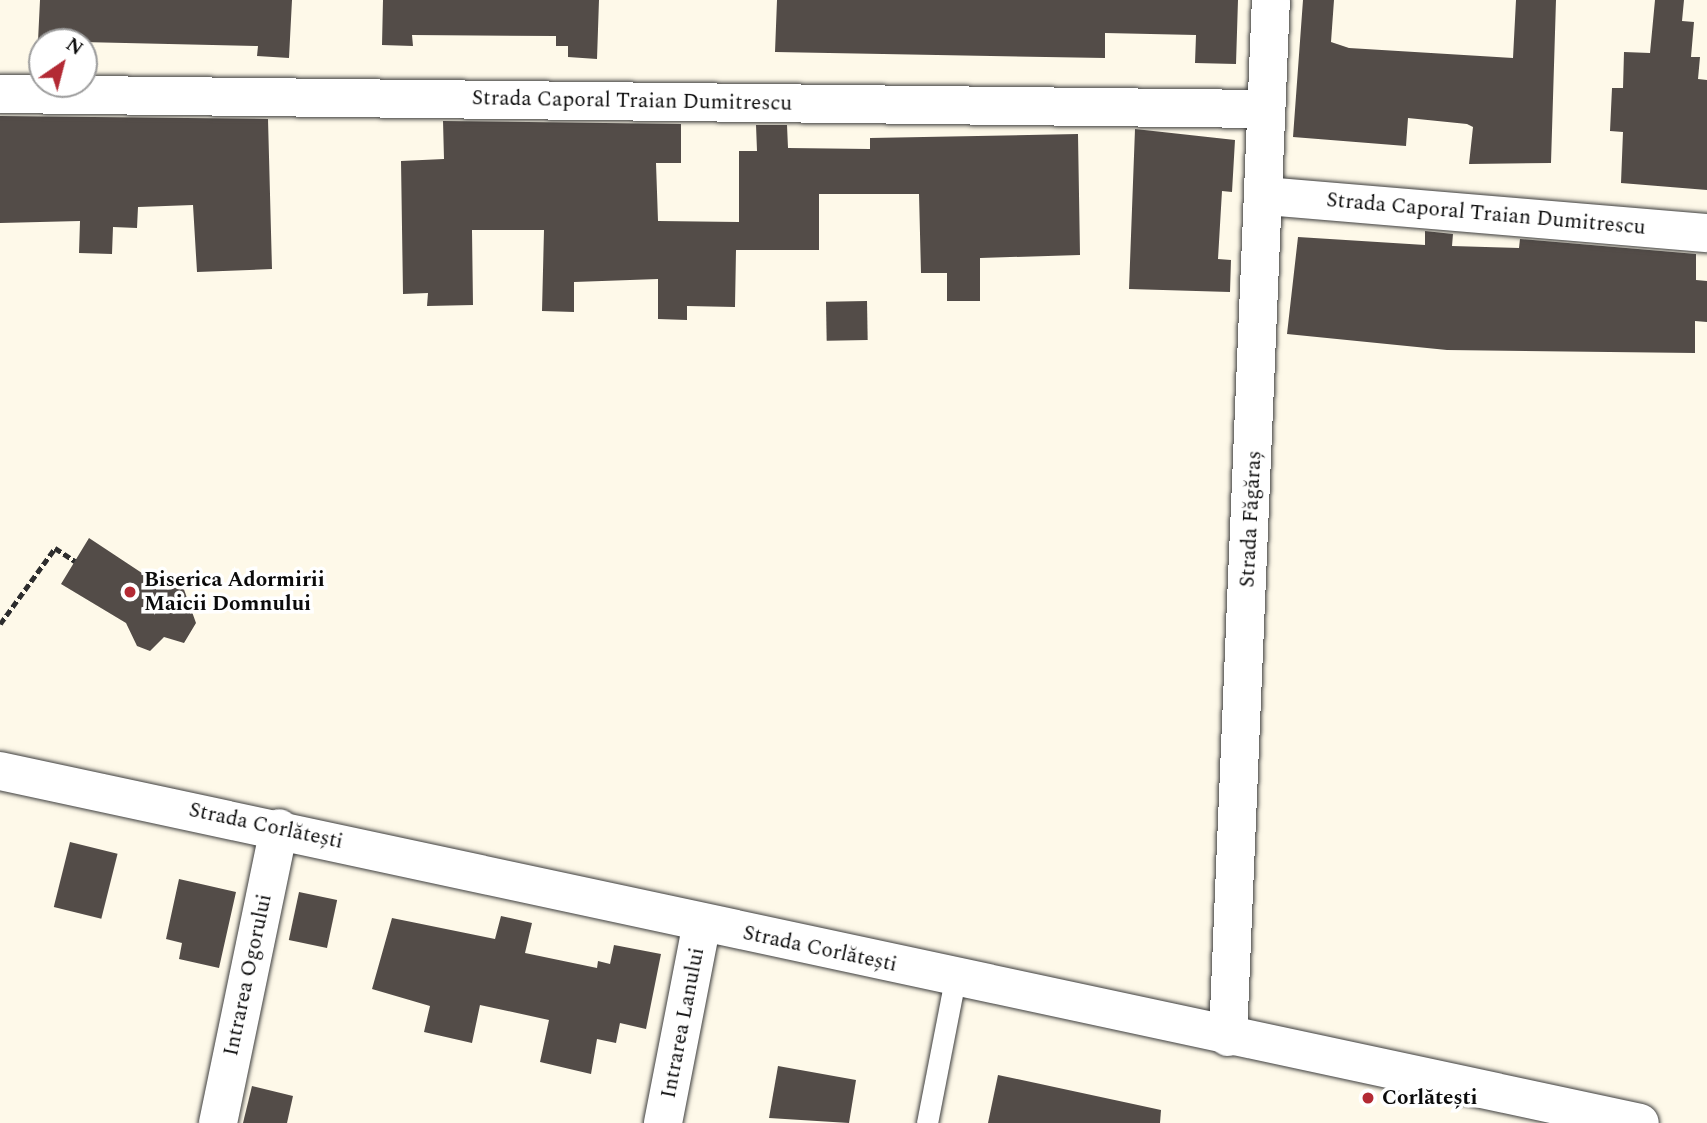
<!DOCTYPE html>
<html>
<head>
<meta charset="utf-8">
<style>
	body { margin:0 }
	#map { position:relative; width:1707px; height:1123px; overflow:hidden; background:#fef9e9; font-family:Spectral,serif }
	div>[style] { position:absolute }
	.building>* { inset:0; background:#534c48; transform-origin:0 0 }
	.path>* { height:4.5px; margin-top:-2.25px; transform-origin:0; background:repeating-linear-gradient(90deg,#2d2d2d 0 7px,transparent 0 10.5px) }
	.roads { filter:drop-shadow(0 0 2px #3e3e3e) drop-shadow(0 0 2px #3e3e3e) }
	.service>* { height:21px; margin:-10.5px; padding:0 10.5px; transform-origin:10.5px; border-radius:10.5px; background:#fff }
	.minor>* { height:38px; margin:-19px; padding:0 19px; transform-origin:19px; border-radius:19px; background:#fff }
	.tertiary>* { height:38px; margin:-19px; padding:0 19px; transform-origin:19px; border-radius:19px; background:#fff }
	.dots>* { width:19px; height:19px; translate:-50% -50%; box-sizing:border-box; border:4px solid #fff; border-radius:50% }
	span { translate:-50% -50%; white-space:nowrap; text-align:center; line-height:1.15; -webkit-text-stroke:7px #fff; paint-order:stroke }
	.street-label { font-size:21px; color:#0b0b0b }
	.poi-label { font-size:21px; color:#0b0b0b; font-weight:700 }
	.left { translate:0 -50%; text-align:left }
	.north { position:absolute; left:28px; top:28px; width:70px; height:70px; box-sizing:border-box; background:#fff; border:2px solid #9d9d9d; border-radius:50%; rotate:35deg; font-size:19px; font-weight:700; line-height:28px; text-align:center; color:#0b0b0b }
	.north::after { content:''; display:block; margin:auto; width:24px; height:32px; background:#b32a34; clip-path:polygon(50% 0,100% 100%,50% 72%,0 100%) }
</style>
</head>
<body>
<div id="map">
	<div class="building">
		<i style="clip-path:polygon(40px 0,292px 0,289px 58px,257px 56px,258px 46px,38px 41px)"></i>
		<i style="clip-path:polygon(383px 0,599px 0,597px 59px,568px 57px,568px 46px,556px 46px,556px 36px,412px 35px,413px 46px,382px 45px)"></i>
		<i style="clip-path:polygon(777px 0,1238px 0,1236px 64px,1195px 63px,1196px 35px,1105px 33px,1105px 58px,775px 52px)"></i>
		<i style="clip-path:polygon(1303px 0,1334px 0,1331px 42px,1349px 48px,1513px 58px,1516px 0,1556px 0,1551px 163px,1469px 164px,1473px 127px,1467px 124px,1408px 118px,1406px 146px,1293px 137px)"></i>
		<i style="clip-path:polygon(1655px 0,1684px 0,1682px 21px,1694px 22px,1691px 57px,1700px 57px,1698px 79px,1707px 80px,1707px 190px,1621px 183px,1623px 132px,1610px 131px,1612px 88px,1623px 88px,1624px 52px,1650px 53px)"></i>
		<i style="clip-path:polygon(0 116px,268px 119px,272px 269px,197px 272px,193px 205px,138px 207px,137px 228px,113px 227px,112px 254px,79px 253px,80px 221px,0 223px)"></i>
		<i style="clip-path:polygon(443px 121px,681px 124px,681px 163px,656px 163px,658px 221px,739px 222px,739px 151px,757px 151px,756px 125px,787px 125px,788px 148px,870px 149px,870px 138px,1078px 134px,1080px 255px,980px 258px,980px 301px,947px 301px,947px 273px,921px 273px,919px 194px,819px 194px,819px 250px,736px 250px,735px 307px,687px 306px,687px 320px,658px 319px,658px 279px,574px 282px,574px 312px,542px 311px,544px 230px,472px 230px,473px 305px,427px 306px,428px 293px,403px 294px,401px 161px,444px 159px)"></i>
		<i style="clip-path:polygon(1135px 129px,1235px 140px,1232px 192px,1222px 191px,1218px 259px,1231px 260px,1230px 292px,1129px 289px)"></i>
		<i style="clip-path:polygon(1425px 231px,1453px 234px,1452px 246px,1519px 248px,1520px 239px,1696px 254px,1696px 280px,1707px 281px,1707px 322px,1695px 321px,1695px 353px,1447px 350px,1287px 334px,1298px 237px,1425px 245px)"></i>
		<i style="left:867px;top:301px;width:39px;height:41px;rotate:89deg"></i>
		<i style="clip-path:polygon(89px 538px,154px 581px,166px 576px,182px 584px,196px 623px,184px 643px,164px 637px,150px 651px,137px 646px,126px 623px,61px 584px)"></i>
		<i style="left:70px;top:842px;width:49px;height:67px;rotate:14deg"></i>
		<i style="clip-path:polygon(179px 879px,236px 892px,219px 968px,179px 959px,182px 943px,166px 939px)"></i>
		<i style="left:299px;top:892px;width:39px;height:49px;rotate:12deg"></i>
		<i style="clip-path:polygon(501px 916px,532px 923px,525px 953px,597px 968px,598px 961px,610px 964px,614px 945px,661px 954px,646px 1029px,620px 1023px,616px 1043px,597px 1039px,591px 1074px,540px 1062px,549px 1020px,480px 1005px,472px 1043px,424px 1032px,430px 1006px,372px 989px,392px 918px,495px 939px)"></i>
		<i style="clip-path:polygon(778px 1066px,856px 1080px,849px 1123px,769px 1118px)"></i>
		<i style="clip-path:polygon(998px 1075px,1161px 1110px,1160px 1123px,988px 1123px)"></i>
		<i style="clip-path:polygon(252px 1086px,293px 1096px,287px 1123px,243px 1123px)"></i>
	</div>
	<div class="path">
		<i style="left:0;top:624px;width:94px;rotate:-54.1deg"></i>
		<i style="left:55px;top:548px;width:24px;rotate:33deg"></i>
	</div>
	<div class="roads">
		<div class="service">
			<i style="left:927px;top:1123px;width:147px;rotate:-79deg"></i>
		</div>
		<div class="minor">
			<i style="left:0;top:94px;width:1265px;rotate:0.68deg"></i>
			<i style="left:1265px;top:196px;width:444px;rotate:4.8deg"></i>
			<i style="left:1228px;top:1037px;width:1038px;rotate:-87.63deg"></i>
			<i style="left:218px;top:1123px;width:301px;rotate:-78.3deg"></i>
			<i style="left:663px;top:1123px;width:204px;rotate:-79deg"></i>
		</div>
		<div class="tertiary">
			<i style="left:0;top:771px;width:1677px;rotate:12.11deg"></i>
		</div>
	</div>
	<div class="dots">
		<i style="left:130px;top:592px;background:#b32a34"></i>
		<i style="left:1368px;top:1098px;background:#b32a34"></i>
	</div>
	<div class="street-label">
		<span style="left:632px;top:101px;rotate:1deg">Strada Caporal Traian Dumitrescu</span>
		<span style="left:1486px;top:214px;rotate:5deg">Strada Caporal Traian Dumitrescu</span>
		<span style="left:1251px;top:519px;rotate:-87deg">Strada Făgăraș</span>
		<span style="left:266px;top:826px;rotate:12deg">Strada Corlătești</span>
		<span style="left:820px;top:949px;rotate:12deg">Strada Corlătești</span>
		<span style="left:248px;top:975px;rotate:-78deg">Intrarea Ogorului</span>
		<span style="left:683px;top:1023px;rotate:-79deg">Intrarea Lanului</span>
	</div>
	<div class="poi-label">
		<span class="left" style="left:144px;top:592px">Biserica Adormirii<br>Maicii Domnului</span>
		<span class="left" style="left:1382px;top:1098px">Corlătești</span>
	</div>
	<div class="north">N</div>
</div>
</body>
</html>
